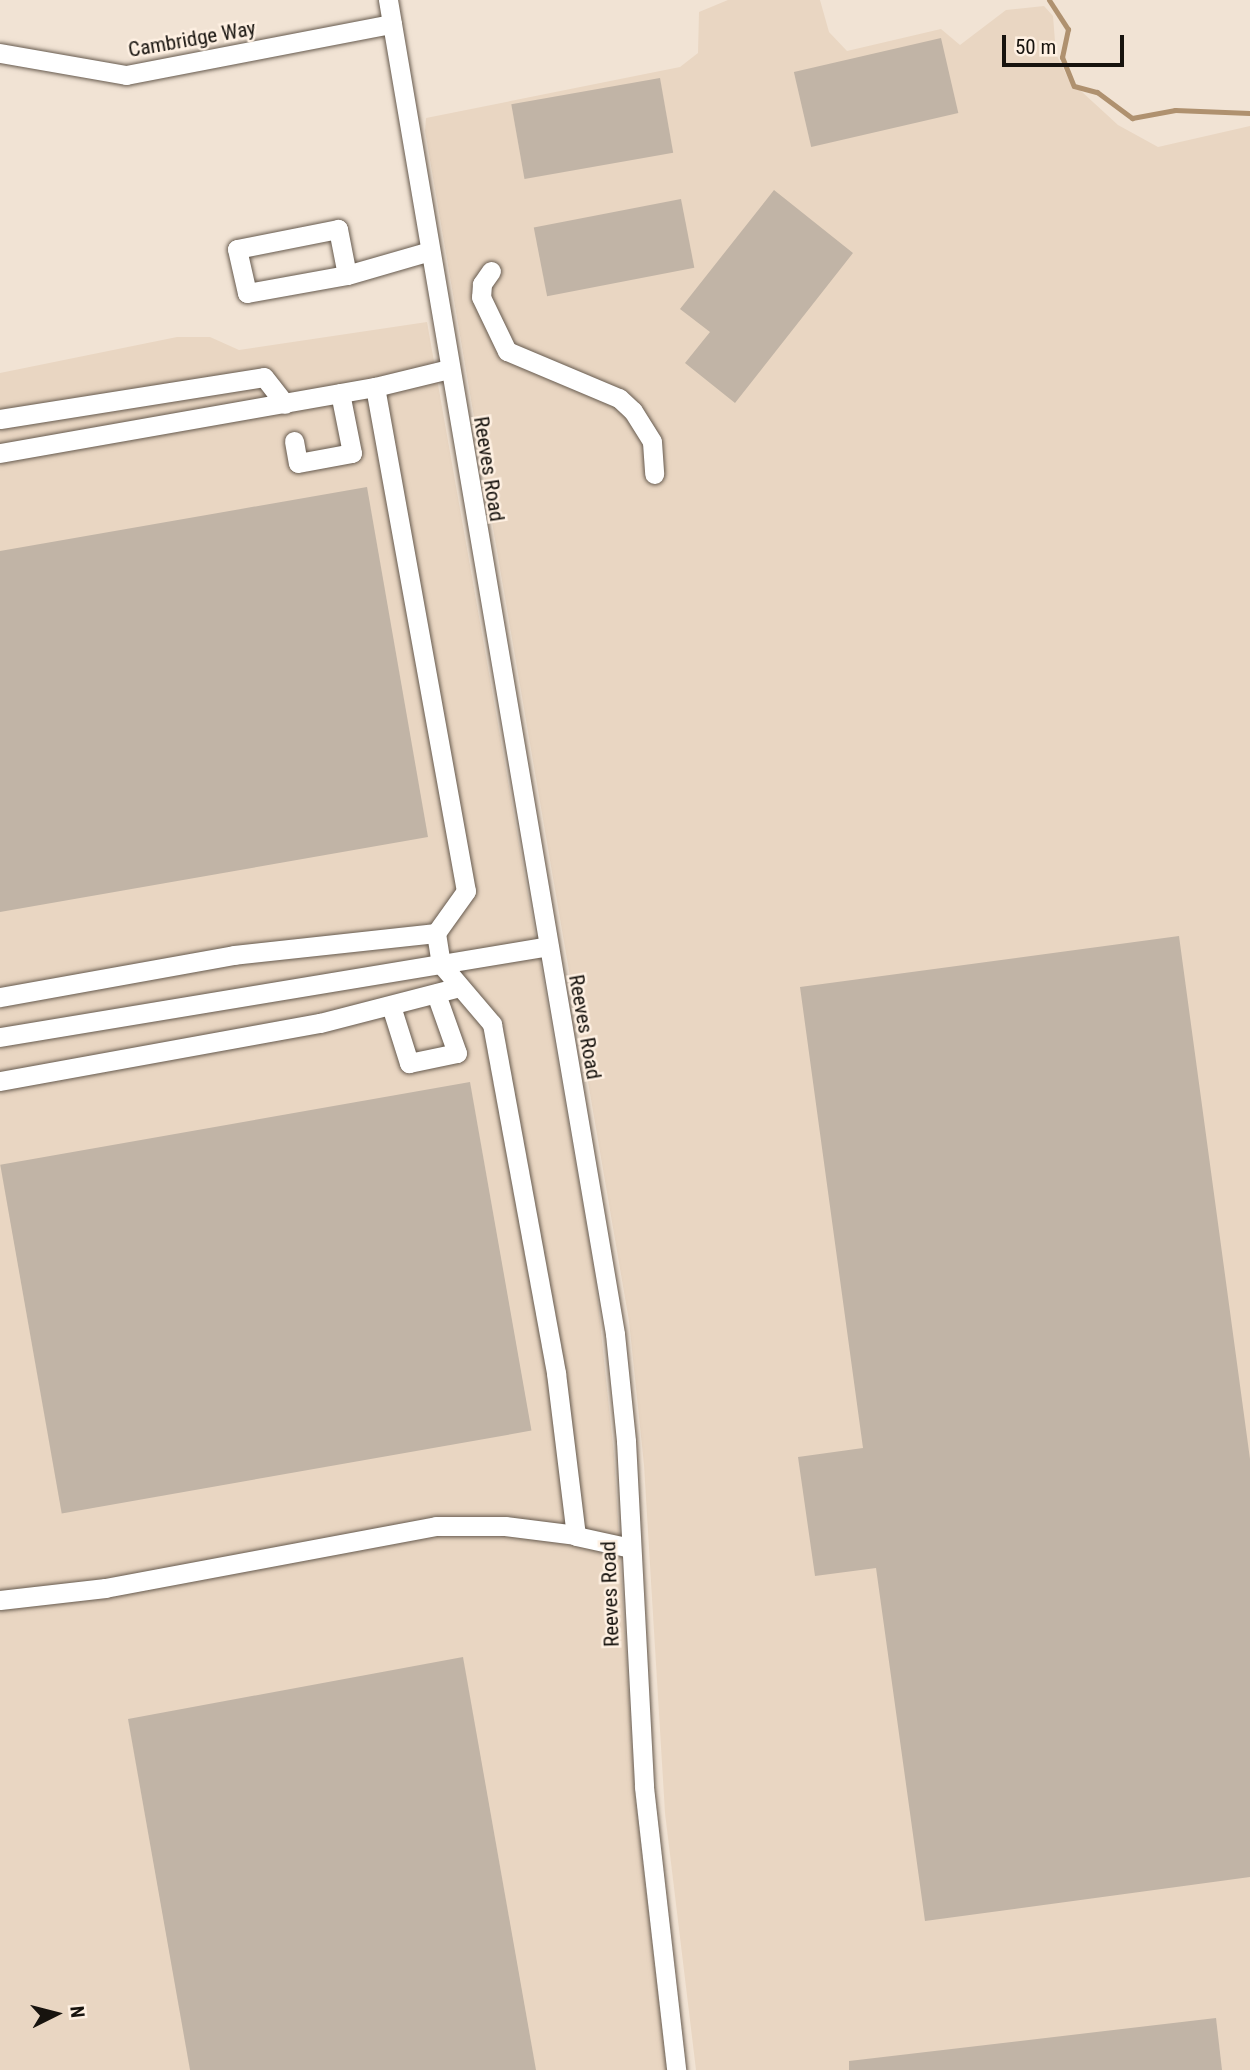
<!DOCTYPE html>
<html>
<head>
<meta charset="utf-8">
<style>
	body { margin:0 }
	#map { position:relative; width:1250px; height:2070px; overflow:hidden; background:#f1e3d4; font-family:"Roboto Condensed",sans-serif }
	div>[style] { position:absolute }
	.built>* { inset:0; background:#e9d6c2 }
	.stream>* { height:5px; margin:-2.5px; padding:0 2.5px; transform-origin:2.5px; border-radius:2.5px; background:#af916f }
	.building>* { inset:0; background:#c1b4a6; transform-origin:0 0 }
	.roads { filter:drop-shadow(0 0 2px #665a4e) drop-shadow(0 0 2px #665a4e) }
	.minor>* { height:19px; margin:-9.5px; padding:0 9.5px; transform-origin:9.5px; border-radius:9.5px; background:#fff }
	span { translate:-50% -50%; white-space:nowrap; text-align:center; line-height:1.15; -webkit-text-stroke:5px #fef0e2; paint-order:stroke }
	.street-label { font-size:21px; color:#17130e }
	.north { position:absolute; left:21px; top:1979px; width:70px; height:70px; -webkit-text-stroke:5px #fef0e2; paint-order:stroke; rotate:84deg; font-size:19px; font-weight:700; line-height:28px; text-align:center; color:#17130e }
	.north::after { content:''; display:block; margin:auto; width:24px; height:32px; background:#17130e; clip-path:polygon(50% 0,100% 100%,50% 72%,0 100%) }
	.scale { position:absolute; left:1002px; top:35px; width:122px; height:32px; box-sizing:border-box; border:4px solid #17130e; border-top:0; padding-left:9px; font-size:21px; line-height:24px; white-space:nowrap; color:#17130e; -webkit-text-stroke:5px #fef0e2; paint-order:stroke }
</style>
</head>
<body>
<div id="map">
	<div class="built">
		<i style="clip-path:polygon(728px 0,820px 0,829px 32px,847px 51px,941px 29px,960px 45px,1006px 10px,1044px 6px,1053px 16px,1056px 54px,1069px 80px,1118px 125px,1158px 147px,1250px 126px,1250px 2070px,696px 2070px,665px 1813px,644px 1465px,629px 1321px,425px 131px,426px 118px,680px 67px,698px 53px,699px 12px)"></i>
		<i style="clip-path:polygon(427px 322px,595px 1274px,614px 1455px,635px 1796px,667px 2070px,0 2070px,0 373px,177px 337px,210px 337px,239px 350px)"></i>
	</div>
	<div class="stream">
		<i style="left:1049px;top:0;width:35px;rotate:57deg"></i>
		<i style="left:1068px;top:29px;width:29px;rotate:102deg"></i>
		<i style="left:1062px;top:57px;width:31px;rotate:68deg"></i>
		<i style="left:1074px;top:86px;width:24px;rotate:15deg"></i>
		<i style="left:1097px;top:92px;width:44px;rotate:36.6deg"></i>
		<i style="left:1132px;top:118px;width:44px;rotate:-10.5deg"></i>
		<i style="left:1175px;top:110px;width:75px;rotate:2.3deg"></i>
	</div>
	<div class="building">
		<i style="left:941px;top:38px;width:77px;height:151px;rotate:77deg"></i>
		<i style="left:660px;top:78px;width:76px;height:151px;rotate:80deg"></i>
		<i style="clip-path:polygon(774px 190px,853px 253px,735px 403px,685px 363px,710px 332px,680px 309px)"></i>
		<i style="left:681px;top:199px;width:70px;height:150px;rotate:79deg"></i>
		<i style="clip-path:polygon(367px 487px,428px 837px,0 912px,0 551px)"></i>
		<i style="clip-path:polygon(1179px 936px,1250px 1459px,1250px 1877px,925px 1921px,876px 1568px,815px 1576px,798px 1457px,863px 1448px,800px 987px)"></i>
		<i style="left:470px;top:1082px;width:354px;height:477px;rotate:80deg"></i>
		<i style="clip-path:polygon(463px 1657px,536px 2070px,190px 2070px,128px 1719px)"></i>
		<i style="clip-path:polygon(1216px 2018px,1222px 2070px,849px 2070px,849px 2061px)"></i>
	</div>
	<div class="roads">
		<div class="minor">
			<i style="left:388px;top:0;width:1353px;rotate:80.34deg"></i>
			<i style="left:615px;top:1334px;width:108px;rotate:84.1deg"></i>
			<i style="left:626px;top:1441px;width:346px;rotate:87deg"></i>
			<i style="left:644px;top:1787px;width:285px;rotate:83.5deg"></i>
			<i style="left:0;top:53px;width:128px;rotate:9.9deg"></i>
			<i style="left:126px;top:75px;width:271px;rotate:-10.9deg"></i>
			<i style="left:491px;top:271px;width:16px;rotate:125deg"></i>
			<i style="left:482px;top:284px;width:13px;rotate:94deg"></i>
			<i style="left:481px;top:297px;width:60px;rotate:64.3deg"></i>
			<i style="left:507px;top:351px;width:121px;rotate:22.8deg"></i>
			<i style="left:619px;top:398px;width:19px;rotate:43deg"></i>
			<i style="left:633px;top:411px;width:36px;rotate:58deg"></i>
			<i style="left:652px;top:442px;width:32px;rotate:86deg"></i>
			<i style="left:347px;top:275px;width:47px;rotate:-101.1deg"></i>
			<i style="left:338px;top:229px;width:103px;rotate:168.8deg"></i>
			<i style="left:237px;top:249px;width:45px;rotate:77.2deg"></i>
			<i style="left:247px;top:293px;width:102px;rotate:-10.2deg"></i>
			<i style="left:347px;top:275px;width:86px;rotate:-16.1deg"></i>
			<i style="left:375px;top:387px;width:76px;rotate:-13.7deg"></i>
			<i style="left:0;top:419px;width:267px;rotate:-9deg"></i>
			<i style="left:264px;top:377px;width:34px;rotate:52deg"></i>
			<i style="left:294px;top:441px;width:22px;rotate:80deg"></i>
			<i style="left:298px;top:463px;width:55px;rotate:-10.5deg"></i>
			<i style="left:352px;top:453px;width:61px;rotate:-101.3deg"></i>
			<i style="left:0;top:453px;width:381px;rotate:-10deg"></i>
			<i style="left:375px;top:387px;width:512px;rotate:79.77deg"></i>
			<i style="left:466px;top:891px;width:52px;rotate:125.5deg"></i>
			<i style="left:436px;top:933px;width:203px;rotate:173.8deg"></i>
			<i style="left:234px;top:955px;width:238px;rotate:169.8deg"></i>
			<i style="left:436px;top:933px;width:31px;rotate:81deg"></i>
			<i style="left:441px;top:964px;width:109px;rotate:-9.5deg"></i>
			<i style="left:391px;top:1006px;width:60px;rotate:72.5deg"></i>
			<i style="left:409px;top:1063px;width:49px;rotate:-11.8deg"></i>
			<i style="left:457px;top:1053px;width:63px;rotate:-109.6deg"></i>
			<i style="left:0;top:1037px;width:447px;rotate:-9.4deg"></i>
			<i style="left:441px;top:964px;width:79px;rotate:49.6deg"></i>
			<i style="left:492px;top:1024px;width:355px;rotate:79.6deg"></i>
			<i style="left:556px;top:1373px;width:164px;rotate:83deg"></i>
			<i style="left:576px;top:1536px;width:56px;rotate:12.3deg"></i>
			<i style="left:0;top:1081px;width:325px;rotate:-10.3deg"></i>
			<i style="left:320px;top:1023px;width:144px;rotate:-14.5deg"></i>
			<i style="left:0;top:1600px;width:106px;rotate:-6.5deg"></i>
			<i style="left:105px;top:1588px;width:337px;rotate:-10.6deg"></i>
			<i style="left:436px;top:1526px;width:69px"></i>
			<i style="left:505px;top:1526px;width:72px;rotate:7.2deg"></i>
		</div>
	</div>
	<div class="street-label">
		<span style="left:192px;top:39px;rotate:-10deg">Cambridge Way</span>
		<span style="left:489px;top:469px;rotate:81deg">Reeves Road</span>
		<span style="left:585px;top:1027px;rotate:80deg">Reeves Road</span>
		<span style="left:610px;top:1594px;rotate:-92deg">Reeves Road</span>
	</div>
	<div class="north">N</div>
	<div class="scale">50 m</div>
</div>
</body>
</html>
